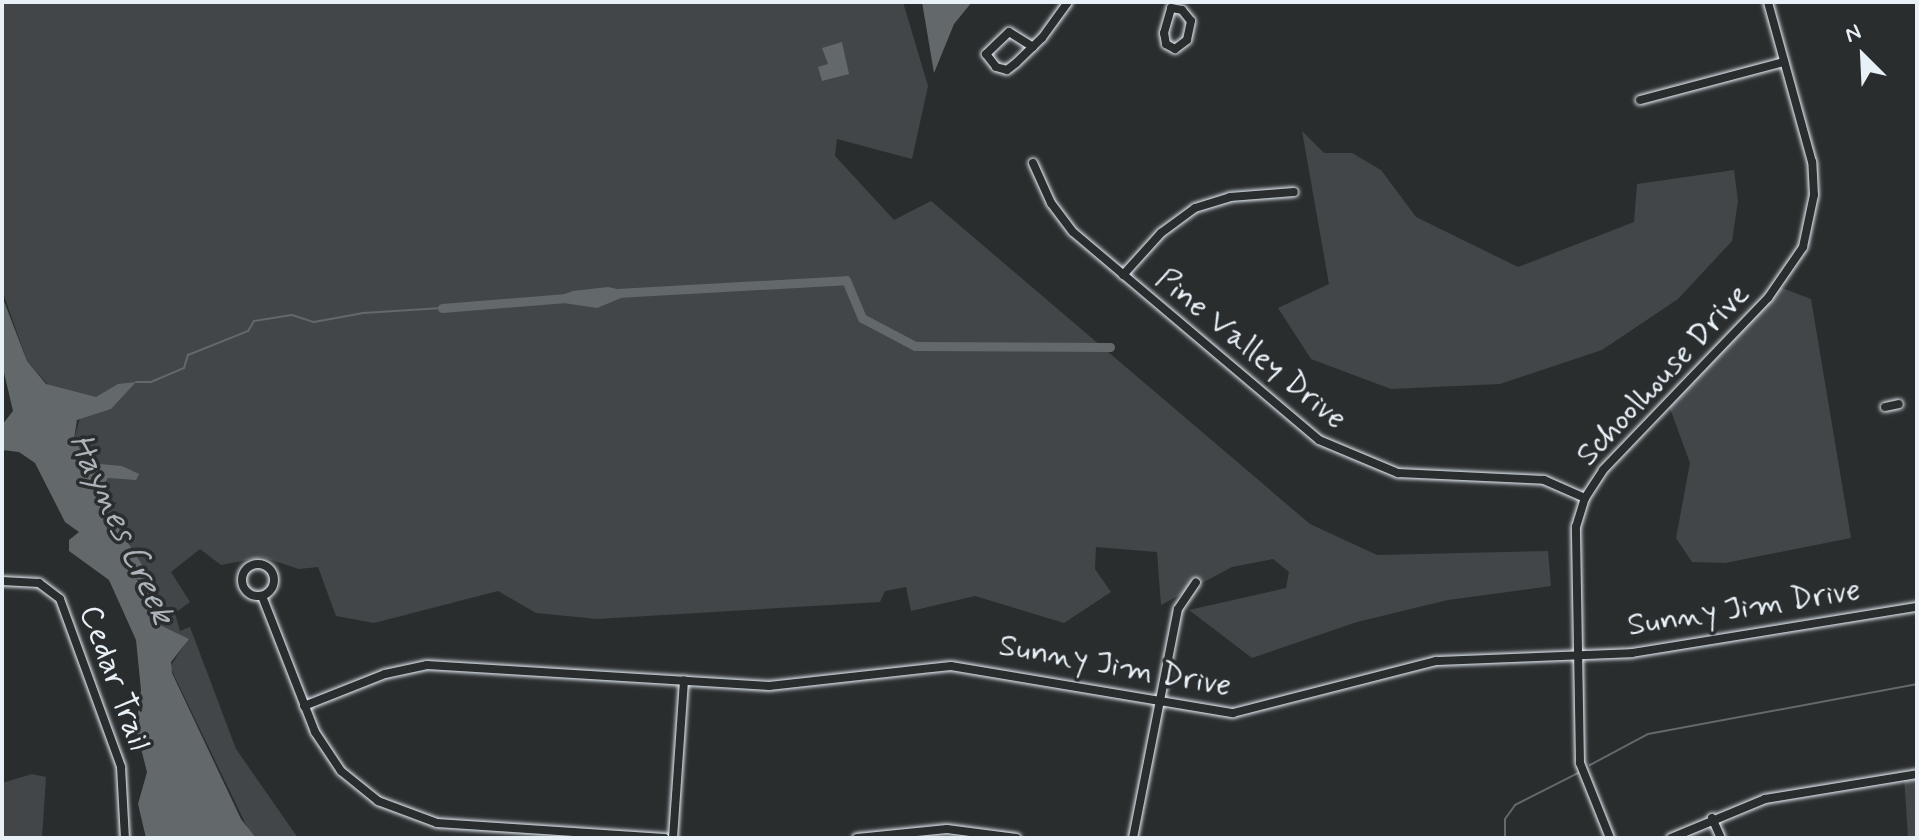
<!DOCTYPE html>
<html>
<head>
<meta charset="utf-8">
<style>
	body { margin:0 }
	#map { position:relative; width:1919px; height:840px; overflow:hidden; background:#2a2d2e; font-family:Mynerve,sans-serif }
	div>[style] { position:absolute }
	.green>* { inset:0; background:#424648 }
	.water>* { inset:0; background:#63686b }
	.stream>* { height:2px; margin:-1px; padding:0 1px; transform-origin:1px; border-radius:1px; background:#63686b }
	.canal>* { height:9px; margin:-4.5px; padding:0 4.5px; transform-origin:4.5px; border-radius:4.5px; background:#63686b }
	.roads { filter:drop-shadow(0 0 2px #e8f1f8) drop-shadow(0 0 2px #e8f1f8) }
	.street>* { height:8px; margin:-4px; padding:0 4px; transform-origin:4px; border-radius:4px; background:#2a2d2e }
	.street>.ring { margin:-4px; padding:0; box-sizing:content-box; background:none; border:8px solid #2a2d2e; border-radius:50% }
	span { translate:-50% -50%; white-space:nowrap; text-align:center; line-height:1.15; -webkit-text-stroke:7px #2a2d2e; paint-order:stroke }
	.street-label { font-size:32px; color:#e8f1f8 }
	.water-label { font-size:34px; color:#acb3b9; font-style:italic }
	.frame { position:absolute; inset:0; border:4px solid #e8f1f8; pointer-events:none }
	.north { position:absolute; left:1823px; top:16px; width:80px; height:80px; -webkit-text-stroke:6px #2a2d2e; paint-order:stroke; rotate:336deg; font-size:22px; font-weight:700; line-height:32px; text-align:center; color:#e8f1f8 }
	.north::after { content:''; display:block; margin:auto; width:28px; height:36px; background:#e8f1f8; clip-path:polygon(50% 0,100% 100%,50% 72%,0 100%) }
</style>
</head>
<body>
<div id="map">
	<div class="green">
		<i style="clip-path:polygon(2px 2px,903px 2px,928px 86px,912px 159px,837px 139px,835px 156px,894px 220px,931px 201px,1310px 524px,1377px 555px,1548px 551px,1551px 586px,1448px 600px,1357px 622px,1252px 658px,1189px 610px,1286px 588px,1289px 572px,1273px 559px,1232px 567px,1161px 605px,1157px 552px,1096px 547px,1095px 569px,1111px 592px,1064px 623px,975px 596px,911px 611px,906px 587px,885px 591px,880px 602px,597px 619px,536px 613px,498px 591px,374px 623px,336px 616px,318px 567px,299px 569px,262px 557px,221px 565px,200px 549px,171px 572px,190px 602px,175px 613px,180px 631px,190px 627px,236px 749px,298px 838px,258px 838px,250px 833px,170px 667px,188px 639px,158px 624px,143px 566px,97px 495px,108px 478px,136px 476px,88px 463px,74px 439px,80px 418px,110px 409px,88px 396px,49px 386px,27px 361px,2px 290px)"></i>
		<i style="clip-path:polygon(1302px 131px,1324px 153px,1352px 153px,1381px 170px,1416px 217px,1518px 267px,1634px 222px,1637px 184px,1734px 170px,1738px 201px,1732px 241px,1678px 299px,1602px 350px,1500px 384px,1391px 389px,1311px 359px,1278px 308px,1329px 284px)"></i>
		<i style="clip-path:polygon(1777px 286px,1811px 299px,1851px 538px,1725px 563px,1692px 562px,1676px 538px,1690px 463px,1667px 400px)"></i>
		<i style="clip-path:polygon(32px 774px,46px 777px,42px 838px,2px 838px,2px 783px)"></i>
		<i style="clip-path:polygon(1917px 774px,1917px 838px,1908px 838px,1904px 776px)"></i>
	</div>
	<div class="water">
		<i style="clip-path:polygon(922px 2px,972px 2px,954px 24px,934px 73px)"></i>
		<i style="clip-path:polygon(842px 42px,849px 74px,822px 81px,818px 67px,828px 64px,822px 48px)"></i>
		<i style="clip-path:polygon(608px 287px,626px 291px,626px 296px,597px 308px,557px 302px,556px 297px,573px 291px)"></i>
		<i style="clip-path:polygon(2px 296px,27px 361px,46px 384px,96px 397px,118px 384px,136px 382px,111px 409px,77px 420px,74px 439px,88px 463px,122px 466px,139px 474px,136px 480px,108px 478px,97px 495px,143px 566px,158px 624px,189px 639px,171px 662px,172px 673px,241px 819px,256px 838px,146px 838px,138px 804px,147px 772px,136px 729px,141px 690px,136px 640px,109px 580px,69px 551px,69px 540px,79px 532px,65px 522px,35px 463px,19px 452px,2px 450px,2px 425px,13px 411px,2px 364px)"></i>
	</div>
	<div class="stream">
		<i style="left:136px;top:382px;width:15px"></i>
		<i style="left:151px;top:382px;width:36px;rotate:-23deg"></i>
		<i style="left:184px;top:368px;width:14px;rotate:-73deg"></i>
		<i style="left:188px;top:355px;width:65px;rotate:-21.8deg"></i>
		<i style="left:248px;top:331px;width:12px;rotate:-59deg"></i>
		<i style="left:254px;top:321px;width:38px;rotate:-9deg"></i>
		<i style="left:292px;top:315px;width:23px;rotate:18deg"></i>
		<i style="left:314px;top:322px;width:50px;rotate:-10.4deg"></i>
		<i style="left:363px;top:313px;width:79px;rotate:-3.6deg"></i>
		<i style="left:1590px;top:765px;width:66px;rotate:-28.1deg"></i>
		<i style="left:1648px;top:734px;width:274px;rotate:-10.5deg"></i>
		<i style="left:1505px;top:838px;width:19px;rotate:-90deg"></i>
		<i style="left:1505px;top:819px;width:17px;rotate:-54deg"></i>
		<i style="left:1515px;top:805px;width:71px;rotate:-26.9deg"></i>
	</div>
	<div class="canal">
		<i style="left:617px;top:293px;width:229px;rotate:-3.2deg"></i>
		<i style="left:846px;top:280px;width:41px;rotate:67.2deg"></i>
		<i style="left:862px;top:318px;width:60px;rotate:27.8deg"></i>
		<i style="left:915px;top:346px;width:195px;rotate:0.3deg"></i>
		<i style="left:442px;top:308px;width:125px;rotate:-4.6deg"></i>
	</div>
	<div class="roads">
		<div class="street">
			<i style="left:1171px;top:8px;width:11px;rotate:10deg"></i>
			<i style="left:1182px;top:10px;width:14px;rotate:51deg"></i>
			<i style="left:1191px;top:21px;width:19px;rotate:102deg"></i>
			<i style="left:1187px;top:40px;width:15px;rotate:143deg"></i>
			<i style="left:1175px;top:49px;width:10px;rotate:-151deg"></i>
			<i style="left:1166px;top:44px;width:11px;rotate:-100deg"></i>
			<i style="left:1164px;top:33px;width:26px;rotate:-74deg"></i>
			<i style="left:1033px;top:47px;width:28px;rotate:-148deg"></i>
			<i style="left:1009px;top:32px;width:32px;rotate:136deg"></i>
			<i style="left:986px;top:54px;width:16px;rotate:52deg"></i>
			<i style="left:996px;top:67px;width:11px;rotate:15deg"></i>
			<i style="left:1007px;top:70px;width:11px;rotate:-38deg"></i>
			<i style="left:1016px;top:63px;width:36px;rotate:-44deg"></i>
			<i style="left:1042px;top:38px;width:44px;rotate:-54.2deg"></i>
			<i style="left:1640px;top:100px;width:149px;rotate:-14.8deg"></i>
			<i style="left:1033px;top:163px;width:44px;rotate:65.8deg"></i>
			<i style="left:1051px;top:203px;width:36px;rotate:53deg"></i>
			<i style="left:1073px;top:232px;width:322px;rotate:40.2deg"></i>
			<i style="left:1319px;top:440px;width:86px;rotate:22.7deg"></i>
			<i style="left:1398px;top:473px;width:146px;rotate:2.7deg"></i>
			<i style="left:1544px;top:480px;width:45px;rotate:23.7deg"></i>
			<i style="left:1123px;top:275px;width:57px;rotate:-47.9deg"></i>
			<i style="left:1161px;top:233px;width:42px;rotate:-36.3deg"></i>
			<i style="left:1195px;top:208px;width:37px;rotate:-17deg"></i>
			<i style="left:1230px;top:197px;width:64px;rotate:-4.5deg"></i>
			<i style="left:1885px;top:407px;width:14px;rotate:-12deg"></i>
			<i class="ring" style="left:242px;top:564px;width:24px;height:24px"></i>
			<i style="left:2px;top:581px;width:37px;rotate:3deg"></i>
			<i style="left:39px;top:583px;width:26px;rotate:37deg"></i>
			<i style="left:60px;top:599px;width:179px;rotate:70deg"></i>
			<i style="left:121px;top:767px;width:71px;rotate:86.8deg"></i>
			<i style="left:262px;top:596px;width:146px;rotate:68.7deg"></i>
			<i style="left:315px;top:732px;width:47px;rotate:56.3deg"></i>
			<i style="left:341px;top:771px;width:48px;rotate:39deg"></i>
			<i style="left:378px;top:801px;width:63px;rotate:20.4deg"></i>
			<i style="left:437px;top:823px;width:228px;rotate:3.8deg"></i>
			<i style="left:304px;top:706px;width:87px;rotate:-21.6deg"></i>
			<i style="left:385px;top:674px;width:43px;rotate:-12.1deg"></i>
			<i style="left:427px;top:665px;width:343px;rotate:3.5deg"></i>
			<i style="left:769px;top:686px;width:183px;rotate:-6.3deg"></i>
			<i style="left:951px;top:666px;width:286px;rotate:9.5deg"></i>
			<i style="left:1233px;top:713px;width:210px;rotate:-14.4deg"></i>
			<i style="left:1436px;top:661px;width:196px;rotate:-2.3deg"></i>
			<i style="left:1632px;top:653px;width:289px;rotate:-9.2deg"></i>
			<i style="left:1712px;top:818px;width:22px;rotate:66deg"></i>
			<i style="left:673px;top:838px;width:158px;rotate:-86deg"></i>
			<i style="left:857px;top:838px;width:90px;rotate:-5.7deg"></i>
			<i style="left:947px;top:829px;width:70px;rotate:7.4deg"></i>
			<i style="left:1133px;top:838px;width:233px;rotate:-78.9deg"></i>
			<i style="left:1178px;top:609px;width:32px;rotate:-56deg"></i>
			<i style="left:1610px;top:838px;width:81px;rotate:-111.8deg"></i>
			<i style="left:1580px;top:763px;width:236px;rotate:-91deg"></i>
			<i style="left:1576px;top:527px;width:30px;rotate:-73deg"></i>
			<i style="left:1585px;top:498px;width:33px;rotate:-57deg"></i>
			<i style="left:1603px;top:470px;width:238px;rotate:-46.2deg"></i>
			<i style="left:1768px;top:298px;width:62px;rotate:-55.5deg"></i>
			<i style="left:1803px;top:247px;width:53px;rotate:-78.1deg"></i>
			<i style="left:1814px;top:195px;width:33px;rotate:-93deg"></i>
			<i style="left:1812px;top:162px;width:166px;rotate:-105.4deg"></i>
			<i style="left:1671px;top:838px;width:102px;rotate:-22.5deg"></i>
			<i style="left:1765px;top:799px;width:154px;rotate:-9.3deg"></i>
		</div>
	</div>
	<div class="street-label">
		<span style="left:1251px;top:349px;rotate:39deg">Pine Valley Drive</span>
		<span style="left:1663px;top:375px;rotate:-47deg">Schoolhouse Drive</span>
		<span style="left:1744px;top:608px;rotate:-9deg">Sunny Jim Drive</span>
		<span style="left:1115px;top:666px;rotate:10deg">Sunny Jim Drive</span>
		<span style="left:114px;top:678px;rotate:70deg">Cedar Trail</span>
	</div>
	<div class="water-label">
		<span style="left:121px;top:529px;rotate:65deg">Haynes Creek</span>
	</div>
	<div class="frame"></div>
	<div class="north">N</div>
</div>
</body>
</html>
